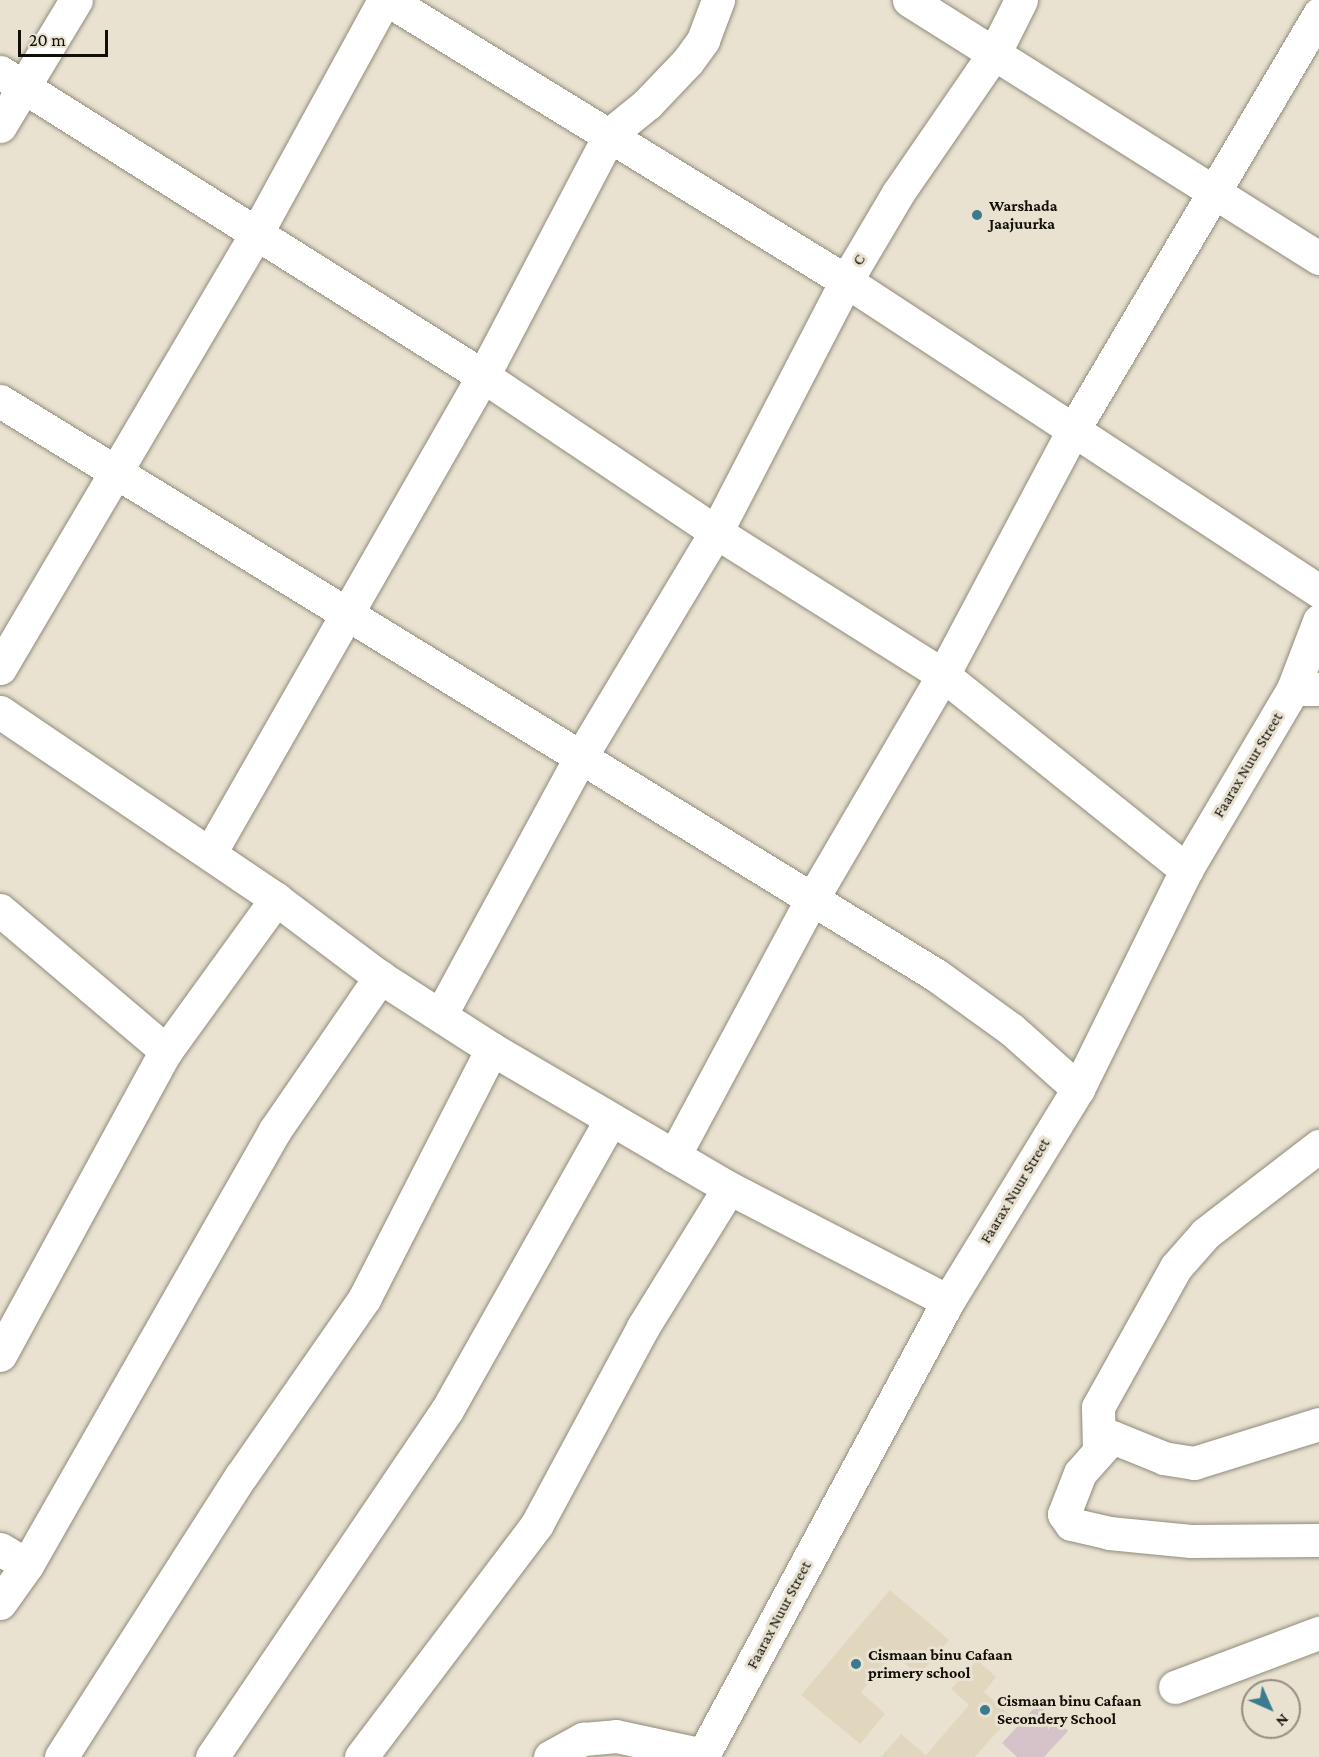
<!DOCTYPE html>
<html>
<head>
<meta charset="utf-8">
<style>
	body { margin:0 }
	#map { position:relative; width:1319px; height:1757px; overflow:hidden; background:#e9e2d1; font-family:"Crimson Pro",serif }
	div>[style] { position:absolute }
	.built>* { inset:0; background:#e1d7bf }
	.building>* { inset:0; background:#d6c2c9 }
	.roads { filter:drop-shadow(0 0 2px #918b7b) drop-shadow(0 0 2px #918b7b) }
	.minor>* { height:33px; margin:-16.5px; padding:0 16.5px; transform-origin:16.5px; border-radius:16.5px; background:#fff }
	.secondary>* { height:33px; margin:-16.5px; padding:0 16.5px; transform-origin:16.5px; border-radius:16.5px; background:#fff }
	.dots>* { width:16px; height:16px; translate:-50% -50%; box-sizing:border-box; border:3px solid #e9e2d1; border-radius:50% }
	span { translate:-50% -50%; white-space:nowrap; text-align:center; line-height:1.15; -webkit-text-stroke:6px #e9e2d1; paint-order:stroke }
	.poi-label { font-size:16px; color:#120f09; font-weight:700 }
	.left { translate:0 -50%; text-align:left }
	.street-label { font-size:16px; color:#120f09 }
	.north { position:absolute; left:1241px; top:1679px; width:60px; height:60px; box-sizing:border-box; background:#e9e2d1; border:2px solid #938e81; border-radius:50%; rotate:135deg; font-size:16px; font-weight:700; line-height:24px; text-align:center; color:#120f09 }
	.north::after { content:''; display:block; margin:auto; width:21px; height:27px; background:#3b7b8f; clip-path:polygon(50% 0,100% 100%,50% 72%,0 100%) }
	.scale { position:absolute; left:18px; top:30px; width:90px; height:27px; box-sizing:border-box; border:3px solid #120f09; border-top:0; padding-left:8px; font-size:18px; line-height:21px; white-space:nowrap; color:#120f09; -webkit-text-stroke:4px #e9e2d1; paint-order:stroke }
</style>
</head>
<body>
<div id="map">
	<div class="built">
		<i style="clip-path:polygon(890px 1590px,949px 1640px,919px 1675px,893px 1654px,861px 1692px,885px 1714px,860px 1744px,801px 1695px)"></i>
		<i style="clip-path:polygon(977px 1660px,996px 1677px,984px 1692px,1011px 1716px,975px 1757px,881px 1757px,901px 1734px,926px 1755px,969px 1705px,951px 1689px)"></i>
	</div>
	<div class="building">
		<i style="clip-path:polygon(1038px 1704px,1068px 1731px,1044px 1757px,1017px 1757px,1002px 1743px)"></i>
	</div>
	<div class="roads">
		<div class="minor">
			<i style="left:388px;top:0;width:537px;rotate:31.53deg"></i>
			<i style="left:846px;top:281px;width:566px;rotate:33.24deg"></i>
			<i style="left:909px;top:0;width:484px;rotate:32.2deg"></i>
			<i style="left:0;top:72px;width:571px;rotate:32.19deg"></i>
			<i style="left:483px;top:376px;width:280px;rotate:33.8deg"></i>
			<i style="left:716px;top:532px;width:268px;rotate:32.2deg"></i>
			<i style="left:943px;top:675px;width:312px;rotate:38.7deg"></i>
			<i style="left:0;top:126px;width:147px;rotate:-58.9deg"></i>
			<i style="left:0;top:401px;width:1098px;rotate:31.52deg"></i>
			<i style="left:936px;top:975px;width:92px;rotate:35.8deg"></i>
			<i style="left:1011px;top:1029px;width:90px;rotate:41.8deg"></i>
			<i style="left:0;top:668px;width:504px;rotate:-59.47deg"></i>
			<i style="left:256px;top:234px;width:267px;rotate:-61.3deg"></i>
			<i style="left:1293px;top:689px;width:26px"></i>
			<i style="left:0;top:712px;width:333px;rotate:34.1deg"></i>
			<i style="left:276px;top:899px;width:130px;rotate:36.9deg"></i>
			<i style="left:380px;top:977px;width:133px;rotate:32.7deg"></i>
			<i style="left:492px;top:1049px;width:275px;rotate:30.4deg"></i>
			<i style="left:729px;top:1188px;width:246px;rotate:27.3deg"></i>
			<i style="left:210px;top:853px;width:550px;rotate:-60.22deg"></i>
			<i style="left:483px;top:376px;width:273px;rotate:-62.3deg"></i>
			<i style="left:610px;top:134px;width:48px;rotate:-39deg"></i>
			<i style="left:647px;top:104px;width:59px;rotate:-46.4deg"></i>
			<i style="left:688px;top:61px;width:26px;rotate:-54deg"></i>
			<i style="left:703px;top:40px;width:43px;rotate:-69.4deg"></i>
			<i style="left:0;top:910px;width:218px;rotate:40.3deg"></i>
			<i style="left:441px;top:1014px;width:291px;rotate:-61.5deg"></i>
			<i style="left:580px;top:758px;width:264px;rotate:-59deg"></i>
			<i style="left:716px;top:532px;width:283px;rotate:-62.6deg"></i>
			<i style="left:846px;top:281px;width:102px;rotate:-59.4deg"></i>
			<i style="left:898px;top:193px;width:171px;rotate:-55.5deg"></i>
			<i style="left:995px;top:52px;width:58px;rotate:-63.4deg"></i>
			<i style="left:674px;top:1156px;width:289px;rotate:-61.8deg"></i>
			<i style="left:811px;top:901px;width:262px;rotate:-59.7deg"></i>
			<i style="left:943px;top:675px;width:281px;rotate:-62deg"></i>
			<i style="left:1075px;top:427px;width:480px;rotate:-59.4deg"></i>
			<i style="left:0;top:1355px;width:346px;rotate:-61.4deg"></i>
			<i style="left:166px;top:1051px;width:188px;rotate:-54.1deg"></i>
			<i style="left:1319px;top:1424px;width:131px;rotate:162.7deg"></i>
			<i style="left:1194px;top:1463px;width:30px;rotate:-171deg"></i>
			<i style="left:1164px;top:1458px;width:56px;rotate:-158deg"></i>
			<i style="left:1112px;top:1437px;width:48px;rotate:131.6deg"></i>
			<i style="left:1080px;top:1473px;width:44px;rotate:111.3deg"></i>
			<i style="left:1064px;top:1514px;width:12px;rotate:55deg"></i>
			<i style="left:1071px;top:1524px;width:39px;rotate:13deg"></i>
			<i style="left:1109px;top:1533px;width:82px;rotate:5.6deg"></i>
			<i style="left:1191px;top:1541px;width:128px;rotate:-0.4deg"></i>
			<i style="left:1099px;top:1449px;width:42px;rotate:-91.4deg"></i>
			<i style="left:1098px;top:1407px;width:160px;rotate:-60.9deg"></i>
			<i style="left:1176px;top:1267px;width:45px;rotate:-48.6deg"></i>
			<i style="left:1206px;top:1233px;width:143px;rotate:-37.6deg"></i>
			<i style="left:0;top:1549px;width:31px;rotate:31deg"></i>
			<i style="left:0;top:1603px;width:47px;rotate:-54.6deg"></i>
			<i style="left:27px;top:1565px;width:501px;rotate:-60.31deg"></i>
			<i style="left:275px;top:1130px;width:186px;rotate:-55.5deg"></i>
			<i style="left:1175px;top:1687px;width:154px;rotate:-20.6deg"></i>
			<i style="left:61px;top:1757px;width:334px;rotate:-57.4deg"></i>
			<i style="left:241px;top:1476px;width:216px;rotate:-55.2deg"></i>
			<i style="left:364px;top:1299px;width:281px;rotate:-62.9deg"></i>
			<i style="left:212px;top:1757px;width:419px;rotate:-55.9deg"></i>
			<i style="left:447px;top:1410px;width:334px;rotate:-60.6deg"></i>
			<i style="left:361px;top:1757px;width:292px;rotate:-52.9deg"></i>
			<i style="left:537px;top:1524px;width:224px;rotate:-61.7deg"></i>
			<i style="left:643px;top:1327px;width:163px;rotate:-58.3deg"></i>
			<i style="left:550px;top:1757px;width:38px;rotate:-29deg"></i>
			<i style="left:583px;top:1739px;width:33px;rotate:-5deg"></i>
			<i style="left:616px;top:1736px;width:89px;rotate:12.3deg"></i>
		</div>
		<div class="secondary">
			<i style="left:702px;top:1757px;width:518px;rotate:-61.65deg"></i>
			<i style="left:948px;top:1301px;width:249px;rotate:-58.5deg"></i>
			<i style="left:1078px;top:1089px;width:244px;rotate:-63.7deg"></i>
			<i style="left:1186px;top:870px;width:210px;rotate:-59.4deg"></i>
			<i style="left:1293px;top:689px;width:73px;rotate:-69.1deg"></i>
		</div>
	</div>
	<div class="dots">
		<i style="left:977px;top:215px;background:#3b7b8f"></i>
		<i style="left:856px;top:1664px;background:#3b7b8f"></i>
		<i style="left:985px;top:1710px;background:#3b7b8f"></i>
	</div>
	<div class="poi-label">
		<span class="left" style="left:989px;top:215px">Warshada<br>Jaajuurka</span>
		<span class="left" style="left:868px;top:1664px">Cismaan binu Cafaan<br>primery school</span>
		<span class="left" style="left:997px;top:1710px">Cismaan binu Cafaan<br>Secondery School</span>
	</div>
	<div class="street-label">
		<span style="left:859px;top:260px;rotate:-57deg">C</span>
		<span style="left:1248px;top:765px;rotate:-59deg">Faarax Nuur Street</span>
		<span style="left:1015px;top:1191px;rotate:-59deg">Faarax Nuur Street</span>
		<span style="left:779px;top:1615px;rotate:-62deg">Faarax Nuur Street</span>
	</div>
	<div class="north">N</div>
	<div class="scale">20 m</div>
</div>
</body>
</html>
